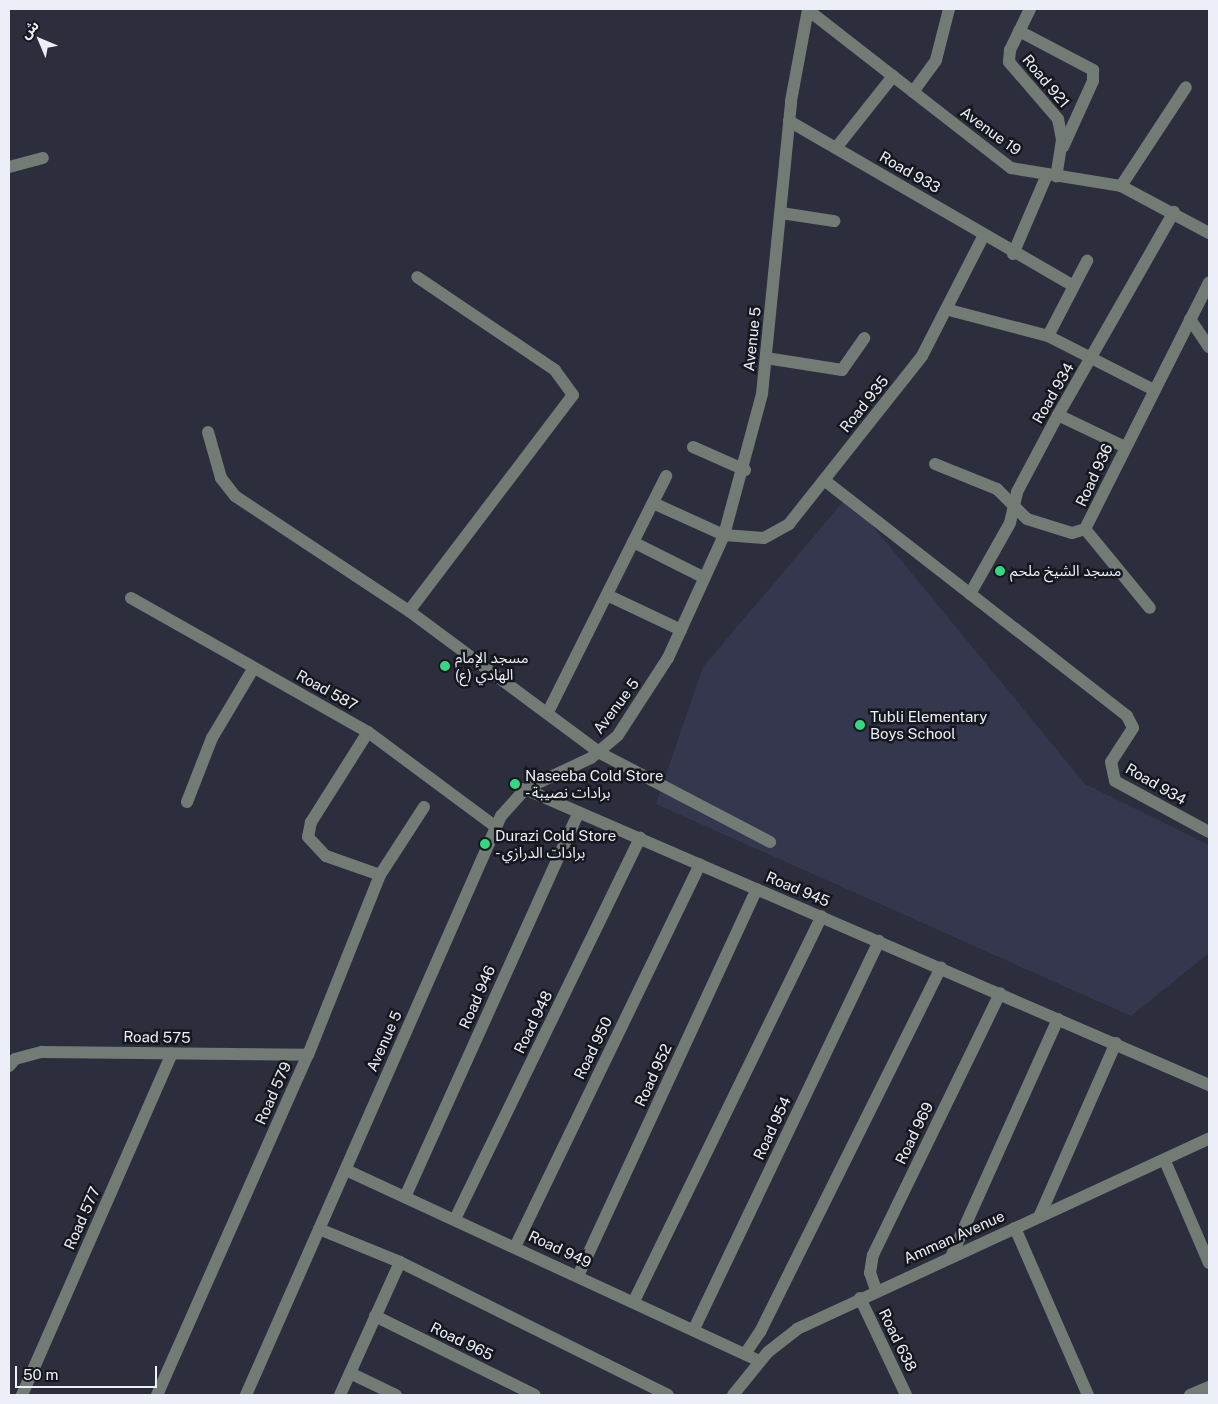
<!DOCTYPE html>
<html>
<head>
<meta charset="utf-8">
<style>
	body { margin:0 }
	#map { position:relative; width:1218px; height:1404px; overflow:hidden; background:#2c2e3e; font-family:"Public Sans","Noto Sans Arabic",sans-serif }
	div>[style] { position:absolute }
	.built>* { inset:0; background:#34374d }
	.minor>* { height:12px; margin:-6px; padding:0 6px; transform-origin:6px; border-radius:6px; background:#737b75 }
	.dots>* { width:14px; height:14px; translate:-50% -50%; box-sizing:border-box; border:2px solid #16171e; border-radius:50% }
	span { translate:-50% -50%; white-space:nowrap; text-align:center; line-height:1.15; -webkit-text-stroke:5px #16171e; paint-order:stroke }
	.street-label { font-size:15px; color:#eceef8 }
	.poi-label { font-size:15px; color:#eceef8 }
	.left { translate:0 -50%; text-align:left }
	.frame { position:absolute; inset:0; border:10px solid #eceef8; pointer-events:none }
	.north { position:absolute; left:15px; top:15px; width:50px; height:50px; -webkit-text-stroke:4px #16171e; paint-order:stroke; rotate:315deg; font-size:14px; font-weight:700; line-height:20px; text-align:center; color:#eceef8 }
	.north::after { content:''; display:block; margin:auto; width:18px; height:22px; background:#eceef8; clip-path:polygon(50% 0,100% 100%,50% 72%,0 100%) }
	.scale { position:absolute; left:15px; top:1366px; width:142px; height:22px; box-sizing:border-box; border:2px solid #eceef8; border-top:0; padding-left:6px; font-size:15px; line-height:18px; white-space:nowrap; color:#eceef8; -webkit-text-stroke:4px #16171e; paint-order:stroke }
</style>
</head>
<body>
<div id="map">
	<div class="built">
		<i style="clip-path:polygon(848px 496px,1085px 784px,1209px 845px,1209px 953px,1131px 1016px,656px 804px,703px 667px)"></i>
	</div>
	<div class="minor">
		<i style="left:1030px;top:9px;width:46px;rotate:116deg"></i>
		<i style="left:1010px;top:50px;width:12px;rotate:95deg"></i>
		<i style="left:1009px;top:62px;width:75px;rotate:49.3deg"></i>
		<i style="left:1058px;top:119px;width:21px;rotate:79deg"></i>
		<i style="left:1062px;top:140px;width:37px;rotate:99deg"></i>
		<i style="left:808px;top:10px;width:257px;rotate:37.9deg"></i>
		<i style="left:1011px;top:168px;width:111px;rotate:9.3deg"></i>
		<i style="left:1121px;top:186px;width:100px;rotate:28.1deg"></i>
		<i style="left:1019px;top:31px;width:84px;rotate:27.8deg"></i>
		<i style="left:1093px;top:70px;width:11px;rotate:90deg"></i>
		<i style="left:1093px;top:81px;width:72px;rotate:114.4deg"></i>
		<i style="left:913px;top:92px;width:39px;rotate:-54deg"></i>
		<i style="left:936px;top:60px;width:53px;rotate:-75.7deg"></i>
		<i style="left:789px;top:121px;width:329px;rotate:30.1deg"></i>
		<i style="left:836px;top:148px;width:92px;rotate:-51.6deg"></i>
		<i style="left:9px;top:167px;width:35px;rotate:-15deg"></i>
		<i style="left:1121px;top:186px;width:118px;rotate:-56.7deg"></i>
		<i style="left:781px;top:213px;width:54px;rotate:8.6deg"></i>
		<i style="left:1013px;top:254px;width:84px;rotate:-66.8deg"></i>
		<i style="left:949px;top:310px;width:102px;rotate:14.7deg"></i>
		<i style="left:1048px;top:336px;width:119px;rotate:27deg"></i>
		<i style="left:1190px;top:319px;width:34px;rotate:56deg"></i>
		<i style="left:1048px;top:336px;width:85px;rotate:-62.5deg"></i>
		<i style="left:766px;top:358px;width:77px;rotate:9deg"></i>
		<i style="left:842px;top:370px;width:39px;rotate:-55deg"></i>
		<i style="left:1058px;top:415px;width:74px;rotate:25.5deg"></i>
		<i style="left:208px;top:432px;width:48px;rotate:74.2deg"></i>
		<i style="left:221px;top:478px;width:23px;rotate:52deg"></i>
		<i style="left:235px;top:496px;width:209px;rotate:33.5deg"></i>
		<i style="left:409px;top:611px;width:238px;rotate:36.6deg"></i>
		<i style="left:600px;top:753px;width:192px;rotate:27.6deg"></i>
		<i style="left:693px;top:447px;width:57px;rotate:23.9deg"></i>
		<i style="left:935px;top:464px;width:67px;rotate:22deg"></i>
		<i style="left:997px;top:489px;width:42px;rotate:45deg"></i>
		<i style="left:1027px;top:519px;width:47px;rotate:17.3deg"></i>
		<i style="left:1072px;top:533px;width:14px;rotate:-17deg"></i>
		<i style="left:1085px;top:529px;width:276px;rotate:-63.3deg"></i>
		<i style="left:824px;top:480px;width:384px;rotate:37.9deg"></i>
		<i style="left:1127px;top:716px;width:13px;rotate:63deg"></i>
		<i style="left:1133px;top:728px;width:40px;rotate:122.9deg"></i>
		<i style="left:1111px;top:762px;width:19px;rotate:78deg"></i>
		<i style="left:1115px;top:781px;width:107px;rotate:28.5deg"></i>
		<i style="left:653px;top:503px;width:78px;rotate:24.3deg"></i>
		<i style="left:724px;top:535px;width:40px;rotate:4.3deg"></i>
		<i style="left:764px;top:538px;width:29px;rotate:-29deg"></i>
		<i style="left:789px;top:524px;width:214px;rotate:-51.6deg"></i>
		<i style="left:922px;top:356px;width:136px;rotate:-62.9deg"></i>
		<i style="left:1085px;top:529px;width:102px;rotate:50.6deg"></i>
		<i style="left:633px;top:542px;width:80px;rotate:26.6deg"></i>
		<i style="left:970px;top:594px;width:81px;rotate:-60.6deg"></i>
		<i style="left:1010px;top:523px;width:32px;rotate:-77deg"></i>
		<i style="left:1017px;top:492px;width:87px;rotate:-62deg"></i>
		<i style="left:1058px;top:415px;width:234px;rotate:-60.3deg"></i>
		<i style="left:607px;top:595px;width:82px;rotate:25.3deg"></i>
		<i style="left:131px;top:598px;width:272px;rotate:29.5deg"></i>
		<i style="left:368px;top:732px;width:159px;rotate:36.6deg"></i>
		<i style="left:409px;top:611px;width:271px;rotate:-52.8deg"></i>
		<i style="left:573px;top:395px;width:31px;rotate:-126deg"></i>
		<i style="left:555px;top:370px;width:166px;rotate:-146deg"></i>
		<i style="left:548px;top:712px;width:264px;rotate:-63.4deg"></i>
		<i style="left:368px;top:732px;width:107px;rotate:122.3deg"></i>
		<i style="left:311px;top:822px;width:15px;rotate:101deg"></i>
		<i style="left:308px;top:837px;width:26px;rotate:47deg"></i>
		<i style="left:326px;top:856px;width:57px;rotate:19.4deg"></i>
		<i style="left:525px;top:789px;width:745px;rotate:23.4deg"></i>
		<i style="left:187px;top:802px;width:69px;rotate:-68.7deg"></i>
		<i style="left:212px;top:738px;width:80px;rotate:-59.3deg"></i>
		<i style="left:9px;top:1066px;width:9px;rotate:-49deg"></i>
		<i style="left:15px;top:1059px;width:28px;rotate:-15deg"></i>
		<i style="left:42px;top:1052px;width:266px;rotate:0.6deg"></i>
		<i style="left:1165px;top:1161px;width:111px;rotate:66.7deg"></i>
		<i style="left:346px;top:1170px;width:455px;rotate:24.8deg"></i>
		<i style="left:405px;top:1197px;width:422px;rotate:-65.7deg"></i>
		<i style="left:1040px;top:1215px;width:188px;rotate:-66.2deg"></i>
		<i style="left:455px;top:1219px;width:424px;rotate:-64.1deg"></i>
		<i style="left:1015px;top:1228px;width:182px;rotate:66.4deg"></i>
		<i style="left:319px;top:1229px;width:87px;rotate:22.2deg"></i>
		<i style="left:400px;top:1262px;width:299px;rotate:26.4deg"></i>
		<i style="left:515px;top:1247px;width:425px;rotate:-64.2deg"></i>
		<i style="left:951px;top:1257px;width:261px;rotate:-65.8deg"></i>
		<i style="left:578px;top:1276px;width:426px;rotate:-65.2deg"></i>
		<i style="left:876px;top:1290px;width:18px;rotate:-109deg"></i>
		<i style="left:870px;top:1273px;width:18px;rotate:-81deg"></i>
		<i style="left:873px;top:1255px;width:291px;rotate:-64.1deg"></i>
		<i style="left:860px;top:1298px;width:107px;rotate:64.6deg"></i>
		<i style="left:634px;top:1301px;width:428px;rotate:-64deg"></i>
		<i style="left:375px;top:1316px;width:178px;rotate:26.3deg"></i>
		<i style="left:694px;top:1329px;width:430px;rotate:-64.5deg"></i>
		<i style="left:745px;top:1354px;width:27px;rotate:-56deg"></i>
		<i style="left:760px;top:1332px;width:407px;rotate:-63.6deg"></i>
		<i style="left:350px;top:1373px;width:51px;rotate:25.6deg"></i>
		<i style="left:22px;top:1395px;width:373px;rotate:-66.3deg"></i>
		<i style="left:157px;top:1395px;width:372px;rotate:-66.1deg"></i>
		<i style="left:308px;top:1055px;width:194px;rotate:-68.2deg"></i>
		<i style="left:380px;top:875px;width:81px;rotate:-57.1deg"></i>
		<i style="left:246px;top:1395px;width:633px;rotate:-66.23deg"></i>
		<i style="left:501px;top:816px;width:36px;rotate:-48deg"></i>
		<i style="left:525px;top:789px;width:73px;rotate:-25.2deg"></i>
		<i style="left:591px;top:758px;width:35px;rotate:-40deg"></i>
		<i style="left:618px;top:735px;width:92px;rotate:-57deg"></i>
		<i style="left:668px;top:658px;width:135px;rotate:-65.5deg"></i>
		<i style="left:724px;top:535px;width:146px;rotate:-74.9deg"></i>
		<i style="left:762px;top:394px;width:294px;rotate:-84.3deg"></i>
		<i style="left:791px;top:101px;width:94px;rotate:-79.5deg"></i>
		<i style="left:340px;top:1395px;width:146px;rotate:-65.7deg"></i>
		<i style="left:733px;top:1395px;width:55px;rotate:-50.9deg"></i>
		<i style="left:768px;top:1352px;width:37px;rotate:-38deg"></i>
		<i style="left:797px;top:1329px;width:454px;rotate:-24.8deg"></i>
		<i style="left:1190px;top:1395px;width:21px;rotate:-23deg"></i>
	</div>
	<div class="dots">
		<i style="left:1000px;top:571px;background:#34d881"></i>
		<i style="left:445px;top:666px;background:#34d881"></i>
		<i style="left:860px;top:725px;background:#34d881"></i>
		<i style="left:515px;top:784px;background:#34d881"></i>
		<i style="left:485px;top:844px;background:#34d881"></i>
	</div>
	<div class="street-label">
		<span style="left:1046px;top:81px;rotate:50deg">Road 921</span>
		<span style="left:991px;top:131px;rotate:36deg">Avenue 19</span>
		<span style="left:910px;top:172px;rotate:30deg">Road 933</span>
		<span style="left:752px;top:339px;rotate:-84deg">Avenue 5</span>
		<span style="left:1053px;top:393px;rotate:-60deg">Road 934</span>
		<span style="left:864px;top:404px;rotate:-51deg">Road 935</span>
		<span style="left:1094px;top:475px;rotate:-65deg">Road 936</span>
		<span style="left:327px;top:690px;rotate:29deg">Road 587</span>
		<span style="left:616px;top:706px;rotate:-53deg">Avenue 5</span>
		<span style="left:1156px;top:784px;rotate:30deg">Road 934</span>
		<span style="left:798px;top:889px;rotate:23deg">Road 945</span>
		<span style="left:477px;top:997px;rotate:-66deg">Road 946</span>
		<span style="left:533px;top:1022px;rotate:-64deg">Road 948</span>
		<span style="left:157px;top:1037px;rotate:1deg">Road 575</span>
		<span style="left:384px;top:1041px;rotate:-66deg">Avenue 5</span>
		<span style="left:593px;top:1048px;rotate:-64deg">Road 950</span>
		<span style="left:653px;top:1075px;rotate:-65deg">Road 952</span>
		<span style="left:273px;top:1093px;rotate:-66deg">Road 579</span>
		<span style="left:772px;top:1128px;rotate:-65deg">Road 954</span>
		<span style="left:914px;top:1133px;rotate:-64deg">Road 969</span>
		<span style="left:82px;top:1218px;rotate:-66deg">Road 577</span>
		<span style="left:954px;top:1237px;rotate:-24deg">Amman Avenue</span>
		<span style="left:560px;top:1249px;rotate:25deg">Road 949</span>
		<span style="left:898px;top:1340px;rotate:64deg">Road 638</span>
		<span style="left:462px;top:1341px;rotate:26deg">Road 965</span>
	</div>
	<div class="poi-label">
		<span class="left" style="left:1010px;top:571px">مسجد الشيخ ملحم</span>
		<span class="left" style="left:455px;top:666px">مسجد الإمام<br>الهادي (ع)</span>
		<span class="left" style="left:870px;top:725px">Tubli Elementary<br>Boys School</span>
		<span class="left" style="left:525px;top:784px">Naseeba Cold Store<br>- برادات نصيبة</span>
		<span class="left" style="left:495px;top:844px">Durazi Cold Store<br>- برادات الدرازي</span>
	</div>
	<div class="frame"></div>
	<div class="north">ش</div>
	<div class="scale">50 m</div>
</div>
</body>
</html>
